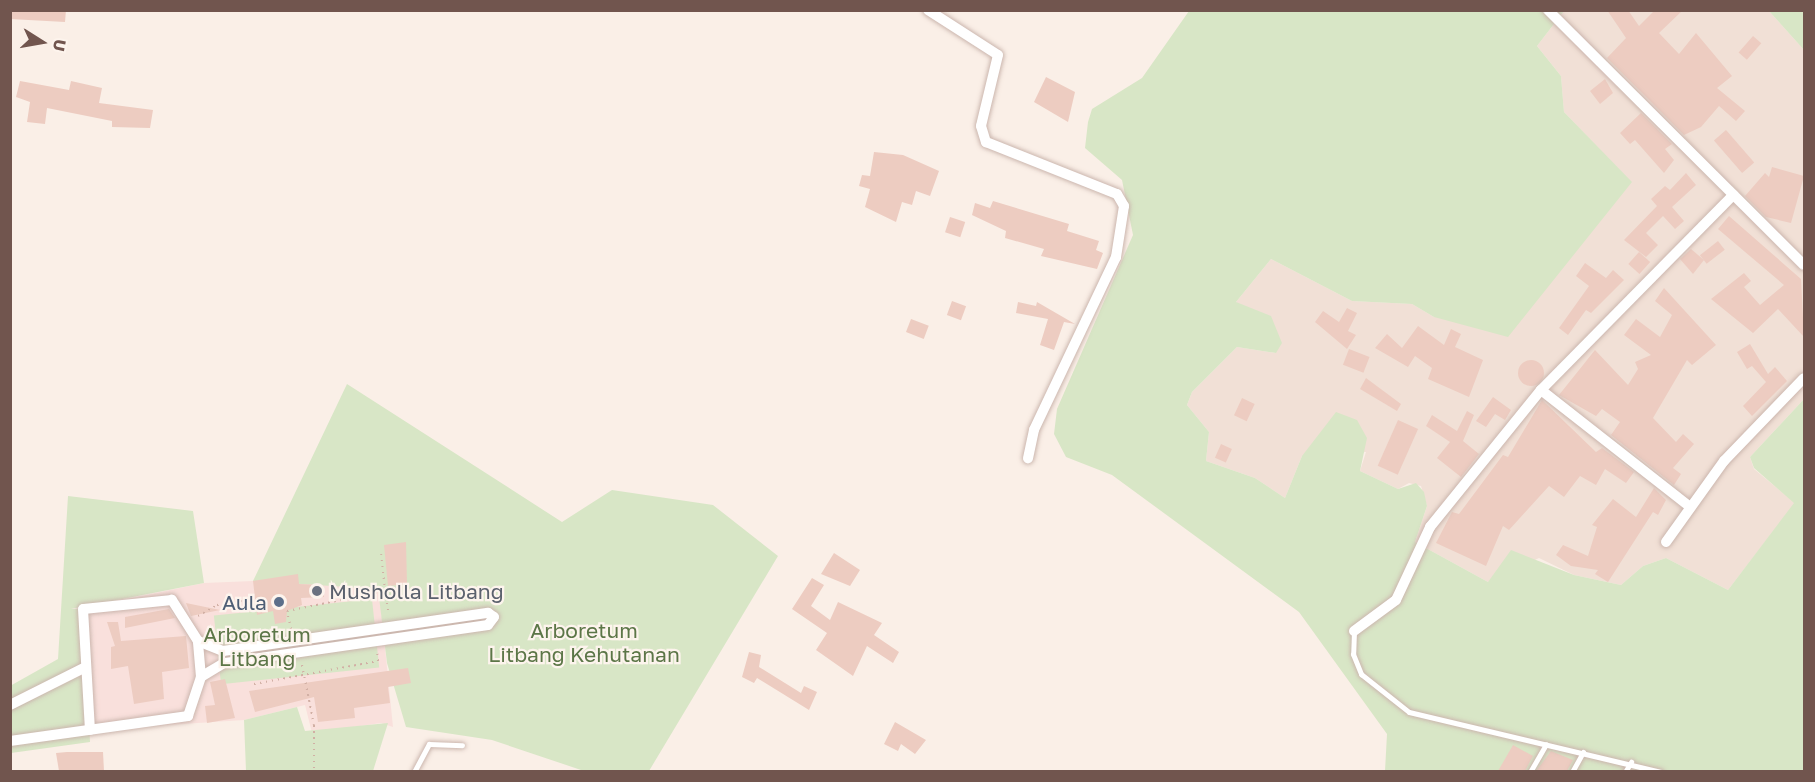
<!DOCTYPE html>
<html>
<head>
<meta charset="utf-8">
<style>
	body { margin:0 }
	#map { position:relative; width:1815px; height:782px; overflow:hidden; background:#faefe7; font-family:"Golos Text",sans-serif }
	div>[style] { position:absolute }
	.residential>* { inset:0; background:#f1e0d6 }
	.commercial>* { inset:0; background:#f9e0dc }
	.green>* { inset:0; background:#d8e6c6; transform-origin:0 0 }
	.building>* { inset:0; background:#edccc1; transform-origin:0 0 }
	.round { border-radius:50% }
	.path>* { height:2px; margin-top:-1px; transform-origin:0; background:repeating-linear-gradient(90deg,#d1afa4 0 1.5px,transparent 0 6px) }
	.roads { filter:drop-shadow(0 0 2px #cbb6ae) drop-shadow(0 0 2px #cbb6ae) }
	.service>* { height:5px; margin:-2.5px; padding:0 2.5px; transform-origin:2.5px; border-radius:2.5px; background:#fff }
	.minor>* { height:10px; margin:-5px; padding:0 5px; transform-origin:5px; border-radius:5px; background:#fff }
	.dots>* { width:16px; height:16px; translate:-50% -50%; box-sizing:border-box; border:3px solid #fdf4ed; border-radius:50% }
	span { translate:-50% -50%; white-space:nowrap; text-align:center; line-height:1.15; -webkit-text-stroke:4.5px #fdf4ed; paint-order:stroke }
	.worship-label { font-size:21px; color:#5b616d }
	.left { translate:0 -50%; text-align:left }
	.service-label { font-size:21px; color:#4e5e75 }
	.right { translate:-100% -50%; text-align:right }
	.park-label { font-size:21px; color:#5c7647 }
	.frame { position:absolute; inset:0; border:12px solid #71554e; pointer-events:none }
	.north { position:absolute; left:12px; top:12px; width:60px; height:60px; -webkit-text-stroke:4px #fdf4ed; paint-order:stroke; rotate:101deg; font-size:16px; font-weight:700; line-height:24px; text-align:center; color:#71554e }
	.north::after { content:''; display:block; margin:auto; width:21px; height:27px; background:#71554e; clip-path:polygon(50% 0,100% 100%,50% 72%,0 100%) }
</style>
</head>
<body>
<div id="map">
	<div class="residential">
		<i style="clip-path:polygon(1564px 11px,1769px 11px,1804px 50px,1804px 399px,1750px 457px,1754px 469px,1795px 503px,1728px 590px,1666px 558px,1643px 566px,1621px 585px,1574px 575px,1539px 558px,1488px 582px,1415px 542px,1427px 506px,1421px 486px,1409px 483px,1398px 489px,1360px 471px,1366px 452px,1302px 456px,1285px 498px,1255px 478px,1206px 461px,1209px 432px,1187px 405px,1192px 392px,1237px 347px,1276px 353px,1236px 302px,1271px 259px,1352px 301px,1412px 304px,1434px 317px,1631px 182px,1564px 112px,1561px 76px,1537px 46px)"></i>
	</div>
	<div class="commercial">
		<i style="clip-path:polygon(253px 581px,379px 588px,393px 727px,381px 723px,312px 733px,305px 705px,244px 720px,90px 730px,88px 607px,204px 583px)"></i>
	</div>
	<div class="green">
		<i style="clip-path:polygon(1189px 11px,1564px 11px,1537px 46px,1561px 76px,1564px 112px,1632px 182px,1508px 337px,1434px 317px,1412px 304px,1352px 301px,1271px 259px,1236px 302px,1271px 316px,1282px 343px,1276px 353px,1237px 347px,1192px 392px,1187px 405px,1209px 432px,1206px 461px,1255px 478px,1285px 498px,1302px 456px,1336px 412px,1357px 420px,1367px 438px,1360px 471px,1398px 489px,1416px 483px,1424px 492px,1427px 506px,1415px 542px,1488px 582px,1511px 550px,1574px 575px,1621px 585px,1643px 566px,1666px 558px,1728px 590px,1794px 503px,1754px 468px,1750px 457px,1804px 399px,1804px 771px,1385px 771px,1387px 734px,1299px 612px,1112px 475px,1066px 457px,1054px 434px,1057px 409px,1133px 235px,1122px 180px,1085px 148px,1088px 122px,1092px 109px,1142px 78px)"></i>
		<i style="clip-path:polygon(1769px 11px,1804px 11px,1804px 50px)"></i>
		<i style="clip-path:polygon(347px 384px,562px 522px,612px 490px,713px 505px,778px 556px,649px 771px,584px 771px,492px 740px,406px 727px,387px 663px,378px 589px,253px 581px)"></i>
		<i style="clip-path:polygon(68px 496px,193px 511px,204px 583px,71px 609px,83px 609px,90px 742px,11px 753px,10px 686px,58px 659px)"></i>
		<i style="left:372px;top:599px;width:69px;height:159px;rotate:84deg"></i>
		<i style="clip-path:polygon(297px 707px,305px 731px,388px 723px,373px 771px,246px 771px,244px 720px)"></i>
	</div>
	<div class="building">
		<i style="clip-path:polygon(10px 10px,66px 10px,65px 22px,10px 19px)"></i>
		<i style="clip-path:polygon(1607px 10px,1628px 10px,1639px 26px,1655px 10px,1683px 10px,1659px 33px,1679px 54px,1696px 33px,1732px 76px,1717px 88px,1745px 111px,1736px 121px,1719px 106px,1701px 127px,1684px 135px,1607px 58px,1626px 38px)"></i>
		<i style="left:1753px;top:36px;width:11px;height:22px;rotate:41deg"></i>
		<i style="clip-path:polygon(1046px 77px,1075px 92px,1068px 122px,1034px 102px)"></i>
		<i style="clip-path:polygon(1605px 79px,1613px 93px,1600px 104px,1590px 91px)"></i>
		<i style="clip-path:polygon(20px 81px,69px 90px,71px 81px,102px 88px,99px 103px,153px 110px,150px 128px,112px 127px,112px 121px,47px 108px,45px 124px,27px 122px,30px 102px,16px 97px)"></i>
		<i style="clip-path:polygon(1641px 113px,1672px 144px,1665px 149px,1674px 160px,1664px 173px,1635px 140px,1630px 144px,1620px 133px)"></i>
		<i style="left:1726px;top:130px;width:43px;height:16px;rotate:49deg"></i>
		<i style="clip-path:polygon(874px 152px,903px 155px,939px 171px,930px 196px,916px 191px,912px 205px,902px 202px,896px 222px,865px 207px,870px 189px,859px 186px,862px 175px,870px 176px)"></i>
		<i style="clip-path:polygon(1772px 167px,1804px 176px,1791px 223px,1766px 217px,1745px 196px,1765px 173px,1769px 177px)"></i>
		<i style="clip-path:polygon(1686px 173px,1696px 185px,1672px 207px,1684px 221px,1675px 229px,1663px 216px,1646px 233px,1658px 245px,1646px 257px,1624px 240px,1657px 206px,1651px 199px,1665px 186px,1670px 190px)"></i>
		<i style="clip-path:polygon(993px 201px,1069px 224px,1067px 231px,1099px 241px,1096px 250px,1103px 253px,1097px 269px,1041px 256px,1044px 249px,1005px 238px,1006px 231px,972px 215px,975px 203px,990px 208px)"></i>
		<i style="clip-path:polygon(1729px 216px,1801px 279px,1804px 337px,1778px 309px,1753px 333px,1711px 299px,1744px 273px,1751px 281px,1744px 287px,1760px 305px,1784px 285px,1718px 229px)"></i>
		<i style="left:950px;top:217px;width:16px;height:16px;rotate:18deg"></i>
		<i style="left:1718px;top:241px;width:11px;height:23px;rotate:52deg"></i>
		<i style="clip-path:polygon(1691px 249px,1704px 260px,1693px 274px,1680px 259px)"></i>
		<i style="left:1639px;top:252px;width:15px;height:16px;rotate:42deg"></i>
		<i style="clip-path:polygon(1585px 263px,1606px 278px,1613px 270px,1624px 280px,1591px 313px,1586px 310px,1568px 335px,1559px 328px,1589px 286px,1576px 276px)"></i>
		<i style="clip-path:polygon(1664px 288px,1716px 345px,1692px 365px,1687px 360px,1653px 418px,1676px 442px,1683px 434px,1694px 444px,1673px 468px,1681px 474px,1674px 485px,1611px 435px,1620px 422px,1602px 409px,1596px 416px,1559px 395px,1595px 350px,1628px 385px,1638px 369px,1635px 362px,1651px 355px,1624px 335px,1636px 319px,1660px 337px,1672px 315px,1655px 301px)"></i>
		<i style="left:952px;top:301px;width:15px;height:15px;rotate:20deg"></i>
		<i style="clip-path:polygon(1018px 302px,1036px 306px,1037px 302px,1075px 324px,1064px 322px,1054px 350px,1040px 345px,1048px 319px,1016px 313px)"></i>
		<i style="clip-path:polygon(1347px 308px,1357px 313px,1348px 331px,1356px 335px,1347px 349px,1315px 322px,1323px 311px,1339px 322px)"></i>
		<i style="left:911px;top:319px;width:19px;height:14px;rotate:21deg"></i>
		<i style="clip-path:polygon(1418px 326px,1444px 345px,1451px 329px,1461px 334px,1455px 347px,1483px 360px,1469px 397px,1428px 379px,1432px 368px,1415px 356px,1408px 367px,1375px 348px,1387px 334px,1402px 348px)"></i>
		<i style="clip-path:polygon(1750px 344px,1768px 374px,1775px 367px,1787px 381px,1752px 416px,1743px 406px,1766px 382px,1752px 366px,1747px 369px,1737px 352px)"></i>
		<i style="left:1349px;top:349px;width:22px;height:17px;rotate:21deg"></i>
		<i class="round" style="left:1518px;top:360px;width:26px;height:26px"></i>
		<i style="clip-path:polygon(1366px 378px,1401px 404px,1397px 411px,1360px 389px)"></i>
		<i style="clip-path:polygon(1493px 397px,1511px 410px,1505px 420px,1495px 414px,1486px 427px,1476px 421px)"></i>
		<i style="left:1242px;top:398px;width:14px;height:19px;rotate:25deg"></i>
		<i style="clip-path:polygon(1542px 400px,1596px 452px,1602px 448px,1634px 472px,1626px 483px,1605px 469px,1596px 485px,1580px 476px,1564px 497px,1549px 486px,1509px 530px,1503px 526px,1486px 566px,1436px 543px,1452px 512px,1459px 514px,1503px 455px,1508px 457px)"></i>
		<i style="clip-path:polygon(1467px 411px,1474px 415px,1463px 441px,1479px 454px,1461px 477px,1437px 458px,1450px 442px,1426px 426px,1432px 415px,1457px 431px)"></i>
		<i style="left:1398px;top:420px;width:22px;height:50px;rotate:24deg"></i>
		<i style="left:1221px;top:444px;width:12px;height:15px;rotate:24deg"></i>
		<i style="clip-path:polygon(1654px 488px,1666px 500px,1658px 515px,1653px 512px,1608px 582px,1595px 574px,1598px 570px,1571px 566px,1556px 555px,1563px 545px,1588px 556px,1597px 527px,1592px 525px,1613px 499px,1636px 517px)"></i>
		<i style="clip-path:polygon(406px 542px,407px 584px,388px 586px,384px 545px)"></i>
		<i style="clip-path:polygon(834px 553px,860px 570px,850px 586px,821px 574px)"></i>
		<i style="clip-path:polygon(298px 574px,299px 584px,323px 585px,324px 597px,301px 598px,302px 605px,287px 611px,286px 622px,275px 624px,273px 611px,257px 615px,253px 581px)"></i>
		<i style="clip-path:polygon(812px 578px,824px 585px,811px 606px,830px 620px,838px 602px,882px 623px,874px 635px,899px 652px,893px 663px,867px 646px,853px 676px,816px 650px,827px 633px,792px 609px)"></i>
		<i style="clip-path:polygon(186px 603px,220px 610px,191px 616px)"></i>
		<i style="clip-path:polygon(169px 609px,175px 618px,125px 628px,125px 617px)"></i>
		<i style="clip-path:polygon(107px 622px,118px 622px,121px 641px,186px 636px,189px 668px,162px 672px,164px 699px,134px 704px,128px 666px,111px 669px,111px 647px,115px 646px)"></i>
		<i style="clip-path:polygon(749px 652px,761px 655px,759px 667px,801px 693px,804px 686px,817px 692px,809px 710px,757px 678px,754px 683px,742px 677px)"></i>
		<i style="clip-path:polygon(408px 668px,411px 683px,388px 687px,390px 703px,354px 708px,355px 718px,318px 722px,314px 697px,255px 712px,249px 691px)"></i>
		<i style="clip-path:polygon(225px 679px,235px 718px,207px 723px,205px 706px,215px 705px,210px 682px)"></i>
		<i style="clip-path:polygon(895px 722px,926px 740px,915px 754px,901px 744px,898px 751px,884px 744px)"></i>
		<i style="clip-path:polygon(1513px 745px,1533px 756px,1525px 771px,1498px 771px)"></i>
		<i style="clip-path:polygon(1551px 751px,1573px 760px,1567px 771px,1536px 771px)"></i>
		<i style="clip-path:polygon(67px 752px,103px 752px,104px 771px,59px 771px,56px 753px)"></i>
	</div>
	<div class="path">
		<i style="left:385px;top:591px;width:24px;rotate:81deg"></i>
		<i style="left:198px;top:616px;width:22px;rotate:-30deg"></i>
		<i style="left:217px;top:605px;width:38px;rotate:-9deg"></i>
		<i style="left:291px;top:629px;width:18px;rotate:-103deg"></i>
		<i style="left:287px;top:611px;width:100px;rotate:-11.5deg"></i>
		<i style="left:385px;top:591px;width:37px;rotate:-96deg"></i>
		<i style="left:302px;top:665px;width:61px;rotate:78.7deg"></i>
		<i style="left:314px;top:725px;width:47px;rotate:90deg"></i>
		<i style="left:254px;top:684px;width:126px;rotate:-10.5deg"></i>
		<i style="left:378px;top:661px;width:9px;rotate:-96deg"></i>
	</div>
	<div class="roads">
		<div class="service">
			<i style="left:1354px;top:631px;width:23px;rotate:92deg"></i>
			<i style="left:1353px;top:654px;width:22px;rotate:68deg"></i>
			<i style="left:1361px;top:674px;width:61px;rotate:38.4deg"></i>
			<i style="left:1409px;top:712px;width:259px;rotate:13.4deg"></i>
			<i style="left:414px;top:772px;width:32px;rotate:-62deg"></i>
			<i style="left:429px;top:744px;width:33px;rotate:2deg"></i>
			<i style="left:1530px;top:772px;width:32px;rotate:-60deg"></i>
			<i style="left:1572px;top:772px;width:23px;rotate:-61deg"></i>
			<i style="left:1625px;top:772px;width:12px;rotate:-59deg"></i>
		</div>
		<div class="minor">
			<i style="left:928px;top:10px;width:83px;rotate:32.7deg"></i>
			<i style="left:998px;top:55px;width:73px;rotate:103.5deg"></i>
			<i style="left:981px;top:126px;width:17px;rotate:73deg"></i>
			<i style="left:986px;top:142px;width:141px;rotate:21.7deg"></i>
			<i style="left:1117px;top:194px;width:14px;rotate:60deg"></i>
			<i style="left:1124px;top:206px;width:52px;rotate:98.9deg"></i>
			<i style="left:1116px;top:257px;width:191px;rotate:115.4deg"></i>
			<i style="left:1034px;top:430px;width:29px;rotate:102deg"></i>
			<i style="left:1548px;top:10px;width:361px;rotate:44.9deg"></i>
			<i style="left:1541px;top:390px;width:189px;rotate:38.1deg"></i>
			<i style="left:1666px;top:542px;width:100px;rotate:-54.4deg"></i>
			<i style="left:1724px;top:461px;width:115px;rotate:-46.1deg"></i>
			<i style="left:1354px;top:631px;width:52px;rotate:-36.4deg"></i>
			<i style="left:1396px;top:600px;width:81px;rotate:-65deg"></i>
			<i style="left:1430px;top:527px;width:176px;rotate:-51deg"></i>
			<i style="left:1541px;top:390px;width:274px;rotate:-45.4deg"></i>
			<i style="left:198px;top:641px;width:27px;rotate:22deg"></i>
			<i style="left:223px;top:651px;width:268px;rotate:-8.2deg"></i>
			<i style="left:488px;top:613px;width:7px;rotate:34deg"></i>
			<i style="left:494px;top:617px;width:10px;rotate:127deg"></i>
			<i style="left:488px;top:625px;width:267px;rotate:171.8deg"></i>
			<i style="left:224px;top:663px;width:27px;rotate:149deg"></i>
			<i style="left:10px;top:705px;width:83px;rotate:-26.6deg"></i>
			<i style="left:10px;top:741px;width:180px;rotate:-8deg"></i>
			<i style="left:188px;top:716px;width:41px;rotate:-71.6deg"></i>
			<i style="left:201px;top:677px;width:36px;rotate:-95deg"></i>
			<i style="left:198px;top:641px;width:49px;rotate:-122.4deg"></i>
			<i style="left:172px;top:600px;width:89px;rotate:174.2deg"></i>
			<i style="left:83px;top:609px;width:121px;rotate:86.7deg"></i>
		</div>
	</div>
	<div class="dots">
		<i style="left:317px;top:591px;background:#6b7280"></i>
		<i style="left:279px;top:602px;background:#5c6f8a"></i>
	</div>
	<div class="worship-label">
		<span class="left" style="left:329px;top:591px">Musholla Litbang</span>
	</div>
	<div class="service-label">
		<span class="right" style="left:267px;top:602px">Aula</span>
	</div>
	<div class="park-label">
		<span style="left:584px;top:642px">Arboretum<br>Litbang Kehutanan</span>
		<span style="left:257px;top:646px">Arboretum<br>Litbang</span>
	</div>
	<div class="frame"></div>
	<div class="north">U</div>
</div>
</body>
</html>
